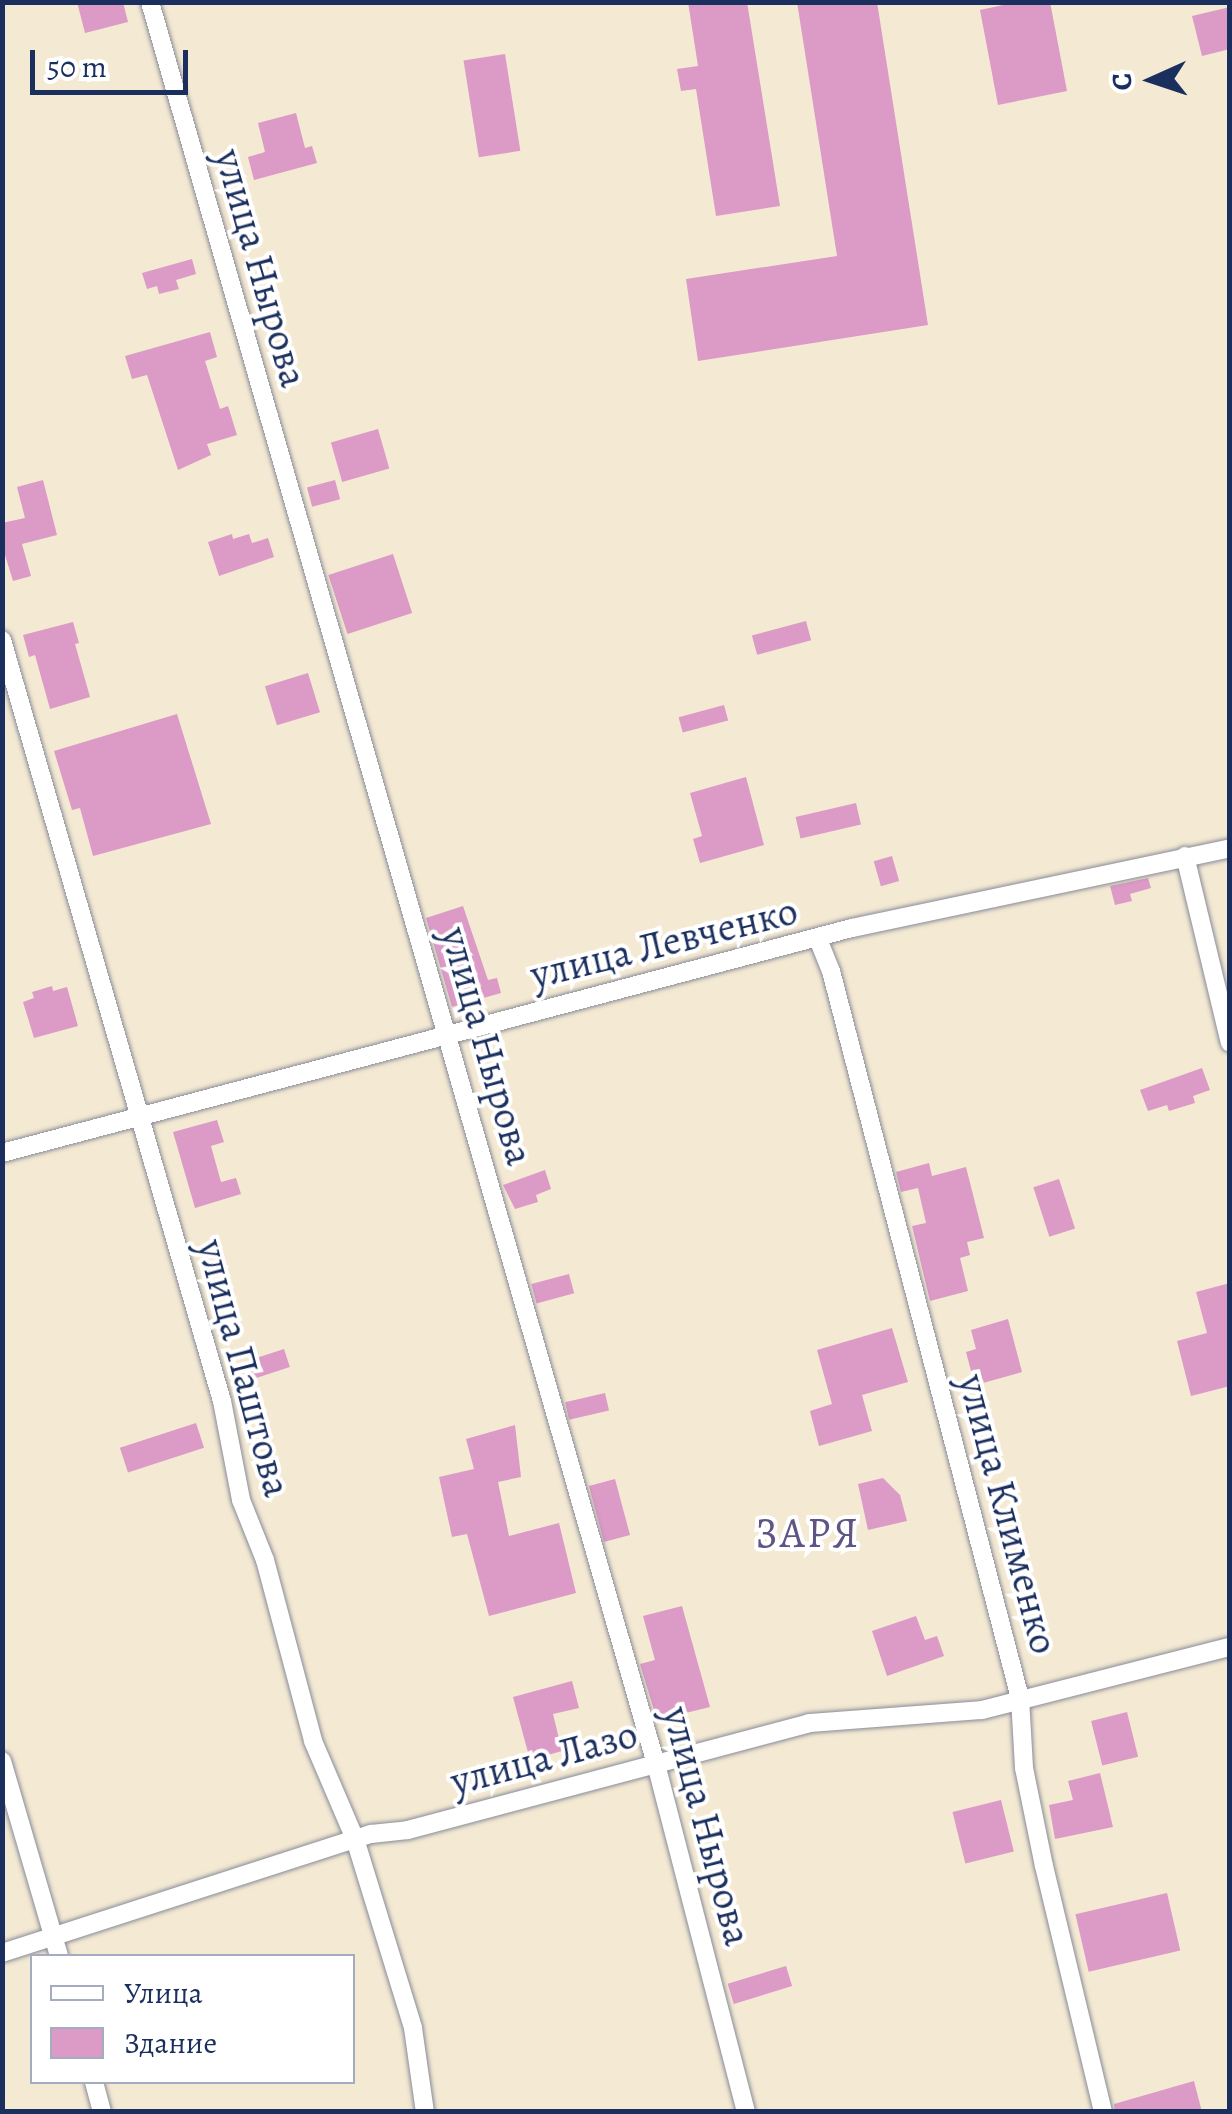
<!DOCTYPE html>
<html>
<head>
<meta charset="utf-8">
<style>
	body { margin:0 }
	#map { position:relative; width:1232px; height:2114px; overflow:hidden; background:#f4e9d3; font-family:Alegreya,serif }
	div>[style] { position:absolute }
	.building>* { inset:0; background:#dc9ac7; transform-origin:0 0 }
	.roads { filter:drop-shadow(0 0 2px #888c98) drop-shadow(0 0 2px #888c98) }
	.minor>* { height:18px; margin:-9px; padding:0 9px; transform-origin:9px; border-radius:9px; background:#fff }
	span { translate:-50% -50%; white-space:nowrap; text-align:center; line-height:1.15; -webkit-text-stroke:8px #fff; paint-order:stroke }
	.street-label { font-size:40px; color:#1b2f5e }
	.neighbourhood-label { font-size:42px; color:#5f5483; letter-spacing:2.5px }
	.frame { position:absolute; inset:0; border:5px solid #1b2f5e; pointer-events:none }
	.legend { position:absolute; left:30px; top:1954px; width:325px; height:130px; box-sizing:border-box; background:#fff; border:2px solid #a4acbf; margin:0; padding:12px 18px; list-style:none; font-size:30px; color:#1b2f5e }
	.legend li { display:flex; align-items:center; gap:20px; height:50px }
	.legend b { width:50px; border:2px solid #a4acbf }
	.north { position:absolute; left:1102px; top:30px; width:100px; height:100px; -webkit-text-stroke:8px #fff; paint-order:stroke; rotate:267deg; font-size:28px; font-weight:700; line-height:40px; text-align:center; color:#1b2f5e }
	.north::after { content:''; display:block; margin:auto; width:35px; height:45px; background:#1b2f5e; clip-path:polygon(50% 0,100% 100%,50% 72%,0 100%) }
	.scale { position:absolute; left:30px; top:50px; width:158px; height:45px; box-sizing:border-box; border:5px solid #1b2f5e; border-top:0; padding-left:12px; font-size:30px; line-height:35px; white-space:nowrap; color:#1b2f5e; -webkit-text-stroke:8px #fff; paint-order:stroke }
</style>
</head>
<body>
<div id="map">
	<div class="building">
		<i style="clip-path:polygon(77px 2px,123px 2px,128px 22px,85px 33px)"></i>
		<i style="clip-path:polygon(688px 2px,747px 2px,780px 206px,716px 216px,696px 89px,681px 91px,677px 69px,698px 66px)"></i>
		<i style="clip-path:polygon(797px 2px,877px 2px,928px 325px,698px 361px,686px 279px,837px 256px)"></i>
		<i style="clip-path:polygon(1017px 2px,1050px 2px,1067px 91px,998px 105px,980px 10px)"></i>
		<i style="clip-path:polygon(1230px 7px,1230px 49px,1202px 56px,1192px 16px)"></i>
		<i style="left:505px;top:54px;width:98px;height:42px;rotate:81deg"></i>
		<i style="clip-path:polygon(296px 113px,305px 148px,312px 146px,317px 163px,254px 180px,248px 157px,265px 152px,258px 123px)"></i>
		<i style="clip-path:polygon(192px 259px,196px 274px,176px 280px,179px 289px,159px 294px,157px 286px,147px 289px,142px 273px)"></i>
		<i style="clip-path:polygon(210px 332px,217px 357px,205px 361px,220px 409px,228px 406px,237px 435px,207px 444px,211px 455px,178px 470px,147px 375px,132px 379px,125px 356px)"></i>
		<i style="left:378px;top:429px;width:41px;height:49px;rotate:74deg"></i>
		<i style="clip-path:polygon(43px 480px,57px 535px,22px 544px,31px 576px,13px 581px,2px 545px,2px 523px,25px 518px,17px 487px)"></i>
		<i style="left:335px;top:480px;width:20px;height:29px;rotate:75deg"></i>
		<i style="clip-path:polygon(232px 534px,233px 539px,249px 534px,252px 543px,268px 538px,274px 557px,219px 576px,208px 542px)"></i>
		<i style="left:393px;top:554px;width:62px;height:68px;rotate:72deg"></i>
		<i style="left:806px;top:621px;width:20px;height:56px;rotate:75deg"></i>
		<i style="clip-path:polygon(73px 622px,79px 643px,75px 644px,90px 697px,50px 709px,35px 655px,29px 657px,23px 635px)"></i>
		<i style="left:308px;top:673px;width:41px;height:45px;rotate:73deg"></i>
		<i style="left:724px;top:705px;width:16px;height:47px;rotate:75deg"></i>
		<i style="clip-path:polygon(177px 714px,211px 824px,93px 856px,80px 808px,72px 810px,54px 751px)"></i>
		<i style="clip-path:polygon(746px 777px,764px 845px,700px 863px,693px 839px,702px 836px,690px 793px)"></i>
		<i style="left:856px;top:803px;width:22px;height:62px;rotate:77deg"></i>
		<i style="left:892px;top:856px;width:26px;height:19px;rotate:74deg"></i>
		<i style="clip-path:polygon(1148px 878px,1151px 888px,1130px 894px,1132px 901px,1115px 905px,1110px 886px)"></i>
		<i style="clip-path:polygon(463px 906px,488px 980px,497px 978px,501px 993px,452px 1007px,426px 918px)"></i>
		<i style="clip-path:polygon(52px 986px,53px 991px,67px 987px,78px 1026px,34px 1038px,23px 1002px,34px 998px,32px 992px)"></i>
		<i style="clip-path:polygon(1202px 1068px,1210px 1090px,1193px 1096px,1195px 1103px,1169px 1111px,1167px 1105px,1148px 1111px,1140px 1090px)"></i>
		<i style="clip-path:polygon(217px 1120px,224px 1142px,211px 1146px,221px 1182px,236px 1178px,241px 1194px,195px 1208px,173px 1132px)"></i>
		<i style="clip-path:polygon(929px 1163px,932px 1176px,966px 1167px,984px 1238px,967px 1242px,970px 1255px,960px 1258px,968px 1291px,930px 1301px,912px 1226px,926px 1223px,918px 1188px,901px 1192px,896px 1172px)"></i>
		<i style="clip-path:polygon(545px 1170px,551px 1189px,536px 1195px,538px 1202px,515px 1209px,503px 1185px)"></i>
		<i style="left:1059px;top:1179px;width:52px;height:27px;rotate:72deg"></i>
		<i style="left:569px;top:1274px;width:20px;height:39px;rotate:75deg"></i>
		<i style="clip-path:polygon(1230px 1283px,1230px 1386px,1191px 1396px,1177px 1341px,1207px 1333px,1196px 1292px)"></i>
		<i style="clip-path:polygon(1008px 1319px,1022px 1372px,983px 1383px,980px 1369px,971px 1371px,966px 1352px,976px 1349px,971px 1330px)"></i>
		<i style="clip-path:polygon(892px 1328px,908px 1382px,862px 1395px,872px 1431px,819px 1446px,810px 1411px,832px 1404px,817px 1350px)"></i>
		<i style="left:284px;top:1349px;width:19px;height:54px;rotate:72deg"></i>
		<i style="left:605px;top:1393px;width:18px;height:41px;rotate:77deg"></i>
		<i style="left:196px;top:1423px;width:26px;height:80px;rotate:72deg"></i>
		<i style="clip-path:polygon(515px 1425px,521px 1477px,498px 1482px,509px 1536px,559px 1523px,576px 1593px,489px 1616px,467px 1534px,452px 1537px,439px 1477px,474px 1469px,466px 1439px)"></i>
		<i style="clip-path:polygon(883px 1478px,900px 1495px,907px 1521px,868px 1530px,858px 1484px)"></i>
		<i style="left:615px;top:1479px;width:58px;height:27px;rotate:75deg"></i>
		<i style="clip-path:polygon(682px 1606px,710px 1707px,657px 1720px,640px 1664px,655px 1660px,643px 1616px)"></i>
		<i style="clip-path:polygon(916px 1616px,925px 1640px,937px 1636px,944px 1656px,887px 1676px,872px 1631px)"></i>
		<i style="clip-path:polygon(572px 1681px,579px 1708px,553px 1714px,562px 1751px,530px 1760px,513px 1697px)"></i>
		<i style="left:1127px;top:1712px;width:46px;height:37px;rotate:76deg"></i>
		<i style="clip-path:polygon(1100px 1773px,1113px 1827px,1055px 1839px,1049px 1805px,1073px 1800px,1068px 1781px)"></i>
		<i style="left:1001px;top:1800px;width:53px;height:50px;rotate:76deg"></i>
		<i style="left:1167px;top:1893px;width:59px;height:94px;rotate:77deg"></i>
		<i style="left:786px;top:1966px;width:21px;height:61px;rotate:73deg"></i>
		<i style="clip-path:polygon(1194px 2081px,1202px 2112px,1115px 2112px,1114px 2104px)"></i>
	</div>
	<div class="roads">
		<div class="minor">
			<i style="left:150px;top:2px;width:1833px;rotate:73.98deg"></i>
			<i style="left:656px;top:1764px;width:359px;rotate:75.5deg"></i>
			<i style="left:2px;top:640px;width:792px;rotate:73.88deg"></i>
			<i style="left:222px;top:1401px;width:101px;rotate:79.1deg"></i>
			<i style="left:241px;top:1500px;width:65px;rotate:68.2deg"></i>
			<i style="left:265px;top:1560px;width:187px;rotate:75.1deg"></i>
			<i style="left:313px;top:1741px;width:107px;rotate:66.8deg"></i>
			<i style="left:355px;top:1839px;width:198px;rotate:72.9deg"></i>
			<i style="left:413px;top:2028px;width:85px;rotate:81.9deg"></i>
			<i style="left:1185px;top:856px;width:192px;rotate:76.5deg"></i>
			<i style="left:818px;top:939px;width:35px;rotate:68deg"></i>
			<i style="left:831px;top:971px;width:751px;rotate:75.43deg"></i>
			<i style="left:1020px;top:1698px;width:70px;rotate:86.7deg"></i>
			<i style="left:1024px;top:1768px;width:100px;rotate:78.5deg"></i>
			<i style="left:1044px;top:1866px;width:253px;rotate:76.5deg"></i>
			<i style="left:2px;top:1153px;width:879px;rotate:-14.83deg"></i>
			<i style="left:852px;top:928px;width:386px;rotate:-11.9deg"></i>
			<i style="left:2px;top:1761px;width:203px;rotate:73.7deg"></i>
			<i style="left:2px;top:1953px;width:388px;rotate:-17.9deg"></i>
			<i style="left:371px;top:1834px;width:37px;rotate:-6deg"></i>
			<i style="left:408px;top:1830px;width:415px;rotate:-14.9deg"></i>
			<i style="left:809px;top:1723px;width:173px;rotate:-4.3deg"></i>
			<i style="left:982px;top:1710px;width:256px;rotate:-14.3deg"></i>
			<i style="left:94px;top:2082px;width:31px;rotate:75deg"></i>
		</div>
	</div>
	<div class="street-label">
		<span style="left:261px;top:268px;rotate:74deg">улица Нырова</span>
		<span style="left:664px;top:943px;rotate:-14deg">улица Левченко</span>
		<span style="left:487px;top:1046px;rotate:74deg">улица Нырова</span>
		<span style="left:244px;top:1368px;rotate:75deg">улица Паштова</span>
		<span style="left:1008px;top:1514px;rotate:75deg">улица Клименко</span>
		<span style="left:544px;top:1758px;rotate:-15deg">улица Лазо</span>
		<span style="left:707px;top:1826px;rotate:75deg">улица Нырова</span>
	</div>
	<div class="neighbourhood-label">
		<span style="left:808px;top:1533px">ЗАРЯ</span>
	</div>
	<div class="frame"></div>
	<ul class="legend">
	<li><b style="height:12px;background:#fff"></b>Улица</li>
	<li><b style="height:28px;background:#dc9ac7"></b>Здание</li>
	</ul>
	<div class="north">С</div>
	<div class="scale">50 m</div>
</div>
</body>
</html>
